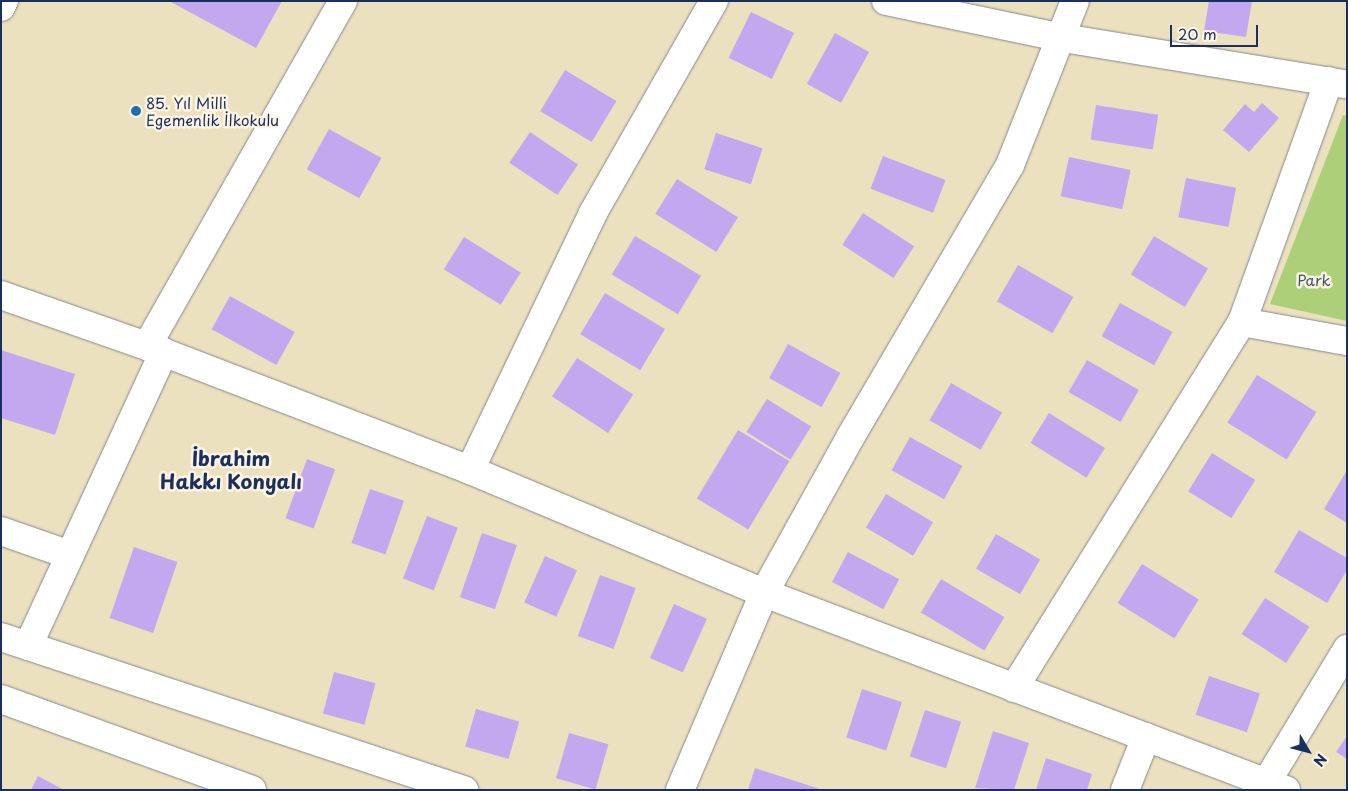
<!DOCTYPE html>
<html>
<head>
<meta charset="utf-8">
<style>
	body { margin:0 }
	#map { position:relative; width:1348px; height:791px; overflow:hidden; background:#ece1be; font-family:"Playpen Sans",sans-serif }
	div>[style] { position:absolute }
	.green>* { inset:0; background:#accf78 }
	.building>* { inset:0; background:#c4a8ef; transform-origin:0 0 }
	.roads { filter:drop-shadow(0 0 1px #84888e) drop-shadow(0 0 1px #84888e) }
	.minor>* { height:28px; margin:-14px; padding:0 14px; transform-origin:14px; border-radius:14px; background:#fff }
	.tertiary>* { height:28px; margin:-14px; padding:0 14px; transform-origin:14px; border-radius:14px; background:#fff }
	.dots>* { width:14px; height:14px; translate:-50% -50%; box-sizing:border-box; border:2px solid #fcf5e5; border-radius:50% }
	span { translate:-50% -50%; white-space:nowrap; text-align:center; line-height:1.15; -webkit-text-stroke:5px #fcf5e5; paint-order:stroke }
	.poi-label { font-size:15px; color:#1b2f5e }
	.left { translate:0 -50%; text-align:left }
	.park-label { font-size:15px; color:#3f5764 }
	.district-label { font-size:20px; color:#1b2f5e; font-weight:700 }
	.frame { position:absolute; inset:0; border:2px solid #1b2f5e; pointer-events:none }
	.north { position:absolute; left:1283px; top:726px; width:50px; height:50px; -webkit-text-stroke:4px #fcf5e5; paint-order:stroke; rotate:127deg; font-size:14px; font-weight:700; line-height:20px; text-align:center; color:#1b2f5e }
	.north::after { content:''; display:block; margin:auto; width:18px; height:22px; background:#1b2f5e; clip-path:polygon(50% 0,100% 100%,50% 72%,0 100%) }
	.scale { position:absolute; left:1170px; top:25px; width:88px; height:22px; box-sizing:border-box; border:2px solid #1b2f5e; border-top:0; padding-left:6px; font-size:15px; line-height:18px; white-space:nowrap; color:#1b2f5e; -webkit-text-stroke:4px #fcf5e5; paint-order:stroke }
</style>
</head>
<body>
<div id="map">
	<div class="green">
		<i style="clip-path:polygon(1343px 115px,1347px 116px,1347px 321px,1270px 304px)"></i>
	</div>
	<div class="building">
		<i style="clip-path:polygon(169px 1px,282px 1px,256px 48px)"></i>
		<i style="clip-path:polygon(1209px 1px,1252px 1px,1246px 37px,1204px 31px)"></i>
		<i style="left:751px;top:12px;width:48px;height:51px;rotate:26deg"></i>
		<i style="left:835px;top:33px;width:39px;height:58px;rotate:29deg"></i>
		<i style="left:565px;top:70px;width:60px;height:48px;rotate:31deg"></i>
		<i style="clip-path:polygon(1262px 103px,1279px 118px,1249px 152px,1223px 130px,1245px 104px,1254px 112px)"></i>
		<i style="left:1096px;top:105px;width:63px;height:35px;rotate:9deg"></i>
		<i style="left:329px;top:129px;width:60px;height:46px;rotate:29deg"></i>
		<i style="left:530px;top:132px;width:58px;height:37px;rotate:34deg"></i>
		<i style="left:716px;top:133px;width:49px;height:38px;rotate:18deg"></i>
		<i style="left:883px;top:156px;width:67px;height:35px;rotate:21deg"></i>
		<i style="left:1069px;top:157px;width:63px;height:40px;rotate:12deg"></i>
		<i style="left:1186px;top:178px;width:51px;height:40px;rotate:11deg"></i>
		<i style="left:677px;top:179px;width:72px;height:41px;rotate:32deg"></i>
		<i style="left:863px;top:213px;width:61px;height:38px;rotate:33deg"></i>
		<i style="left:635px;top:236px;width:77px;height:45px;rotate:31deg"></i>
		<i style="left:1154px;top:236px;width:63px;height:45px;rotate:31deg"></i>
		<i style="left:464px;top:237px;width:67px;height:38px;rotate:32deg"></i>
		<i style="left:1018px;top:265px;width:64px;height:42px;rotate:30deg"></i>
		<i style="left:605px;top:293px;width:70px;height:48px;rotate:31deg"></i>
		<i style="left:230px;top:296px;width:74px;height:38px;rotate:29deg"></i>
		<i style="left:1120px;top:303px;width:60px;height:38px;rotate:29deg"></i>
		<i style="left:788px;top:344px;width:60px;height:39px;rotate:29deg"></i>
		<i style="clip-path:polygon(1px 350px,75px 374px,55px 435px,1px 418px)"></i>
		<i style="left:577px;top:358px;width:67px;height:46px;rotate:33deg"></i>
		<i style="left:1087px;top:360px;width:60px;height:37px;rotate:30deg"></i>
		<i style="left:1257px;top:375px;width:70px;height:56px;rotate:32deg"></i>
		<i style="left:951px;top:383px;width:59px;height:43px;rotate:30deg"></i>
		<i style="left:767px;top:399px;width:52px;height:39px;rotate:32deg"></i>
		<i style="left:1049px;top:413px;width:66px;height:35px;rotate:32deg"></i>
		<i style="left:738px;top:430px;width:60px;height:80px;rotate:31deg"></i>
		<i style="left:910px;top:437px;width:60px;height:38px;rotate:29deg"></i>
		<i style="left:1212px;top:453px;width:51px;height:45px;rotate:32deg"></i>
		<i style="left:307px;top:459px;width:30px;height:63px;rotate:20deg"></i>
		<i style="clip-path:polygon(1347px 470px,1347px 523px,1324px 509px)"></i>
		<i style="left:370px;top:489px;width:36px;height:57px;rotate:19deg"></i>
		<i style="left:886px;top:494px;width:55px;height:39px;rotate:31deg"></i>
		<i style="left:427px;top:516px;width:33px;height:67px;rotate:21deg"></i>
		<i style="clip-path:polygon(1299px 530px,1347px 558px,1347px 570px,1327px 603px,1274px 572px)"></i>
		<i style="left:482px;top:533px;width:37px;height:68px;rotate:19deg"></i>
		<i style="left:996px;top:534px;width:51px;height:40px;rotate:30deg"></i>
		<i style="left:134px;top:547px;width:46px;height:75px;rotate:19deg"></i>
		<i style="left:848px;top:552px;width:58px;height:34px;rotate:28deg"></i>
		<i style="left:545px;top:556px;width:35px;height:51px;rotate:24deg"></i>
		<i style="left:1142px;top:564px;width:67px;height:46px;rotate:32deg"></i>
		<i style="left:600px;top:575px;width:38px;height:65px;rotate:20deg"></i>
		<i style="left:941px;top:579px;width:74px;height:39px;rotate:31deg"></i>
		<i style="left:1265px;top:598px;width:53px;height:43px;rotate:33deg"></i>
		<i style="left:674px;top:604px;width:36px;height:59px;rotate:24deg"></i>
		<i style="left:334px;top:672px;width:43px;height:43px;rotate:15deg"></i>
		<i style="left:1209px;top:676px;width:54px;height:41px;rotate:19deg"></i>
		<i style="left:862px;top:689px;width:42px;height:51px;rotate:18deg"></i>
		<i style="left:476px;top:709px;width:45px;height:39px;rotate:16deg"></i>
		<i style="left:925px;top:710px;width:38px;height:49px;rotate:18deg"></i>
		<i style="clip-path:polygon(993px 731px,1029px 743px,1014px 790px,975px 788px)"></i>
		<i style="left:569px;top:733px;width:41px;height:47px;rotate:16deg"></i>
		<i style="clip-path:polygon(1347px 736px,1347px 759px,1336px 752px)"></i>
		<i style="clip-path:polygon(1046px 758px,1092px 774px,1087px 790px,1036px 790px)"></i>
		<i style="clip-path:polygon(755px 768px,820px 789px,820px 790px,748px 790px)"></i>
		<i style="clip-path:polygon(38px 776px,64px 790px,31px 790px)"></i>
	</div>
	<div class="roads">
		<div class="minor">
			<i style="left:886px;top:1px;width:181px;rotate:11.8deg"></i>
			<i style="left:1063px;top:38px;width:286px;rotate:9.3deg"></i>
			<i style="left:1px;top:7px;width:7px;rotate:-63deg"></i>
			<i style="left:1px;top:295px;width:155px;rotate:19.3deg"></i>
			<i style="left:147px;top:346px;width:346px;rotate:21deg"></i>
			<i style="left:470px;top:470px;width:319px;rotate:22.7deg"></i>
			<i style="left:764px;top:593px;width:558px;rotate:20.68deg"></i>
			<i style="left:1242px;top:322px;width:107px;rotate:10.3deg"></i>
			<i style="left:147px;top:346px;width:397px;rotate:-60.4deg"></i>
			<i style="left:470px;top:470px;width:285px;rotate:-64.4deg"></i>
			<i style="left:593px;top:213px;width:244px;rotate:-60.3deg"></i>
			<i style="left:1px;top:531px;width:73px;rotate:19.2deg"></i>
			<i style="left:28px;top:646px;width:324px;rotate:-65.2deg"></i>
			<i style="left:1014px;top:688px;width:431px;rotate:-58.1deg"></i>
			<i style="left:1242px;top:322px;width:256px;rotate:-70.2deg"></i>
			<i style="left:1266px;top:783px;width:157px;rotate:-58.8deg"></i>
			<i style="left:680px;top:790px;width:214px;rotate:-66.9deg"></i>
			<i style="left:764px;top:593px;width:179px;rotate:-61deg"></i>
			<i style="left:851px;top:436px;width:314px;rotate:-59.6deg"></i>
			<i style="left:1010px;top:165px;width:176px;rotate:-68.4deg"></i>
			<i style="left:1125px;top:790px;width:57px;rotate:-68.4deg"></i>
		</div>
		<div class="tertiary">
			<i style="left:1px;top:637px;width:488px;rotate:18.3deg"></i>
			<i style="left:1px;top:699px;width:267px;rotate:19.9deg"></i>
		</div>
	</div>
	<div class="dots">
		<i style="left:136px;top:111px;background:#1f6fb2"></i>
	</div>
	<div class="poi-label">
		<span class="left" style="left:146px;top:111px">85. Yıl Milli<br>Egemenlik İlkokulu</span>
	</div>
	<div class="park-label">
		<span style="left:1314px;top:280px">Park</span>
	</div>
	<div class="district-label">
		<span style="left:231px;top:470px">İbrahim<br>Hakkı Konyalı</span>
	</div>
	<div class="frame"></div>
	<div class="north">N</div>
	<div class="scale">20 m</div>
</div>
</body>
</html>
